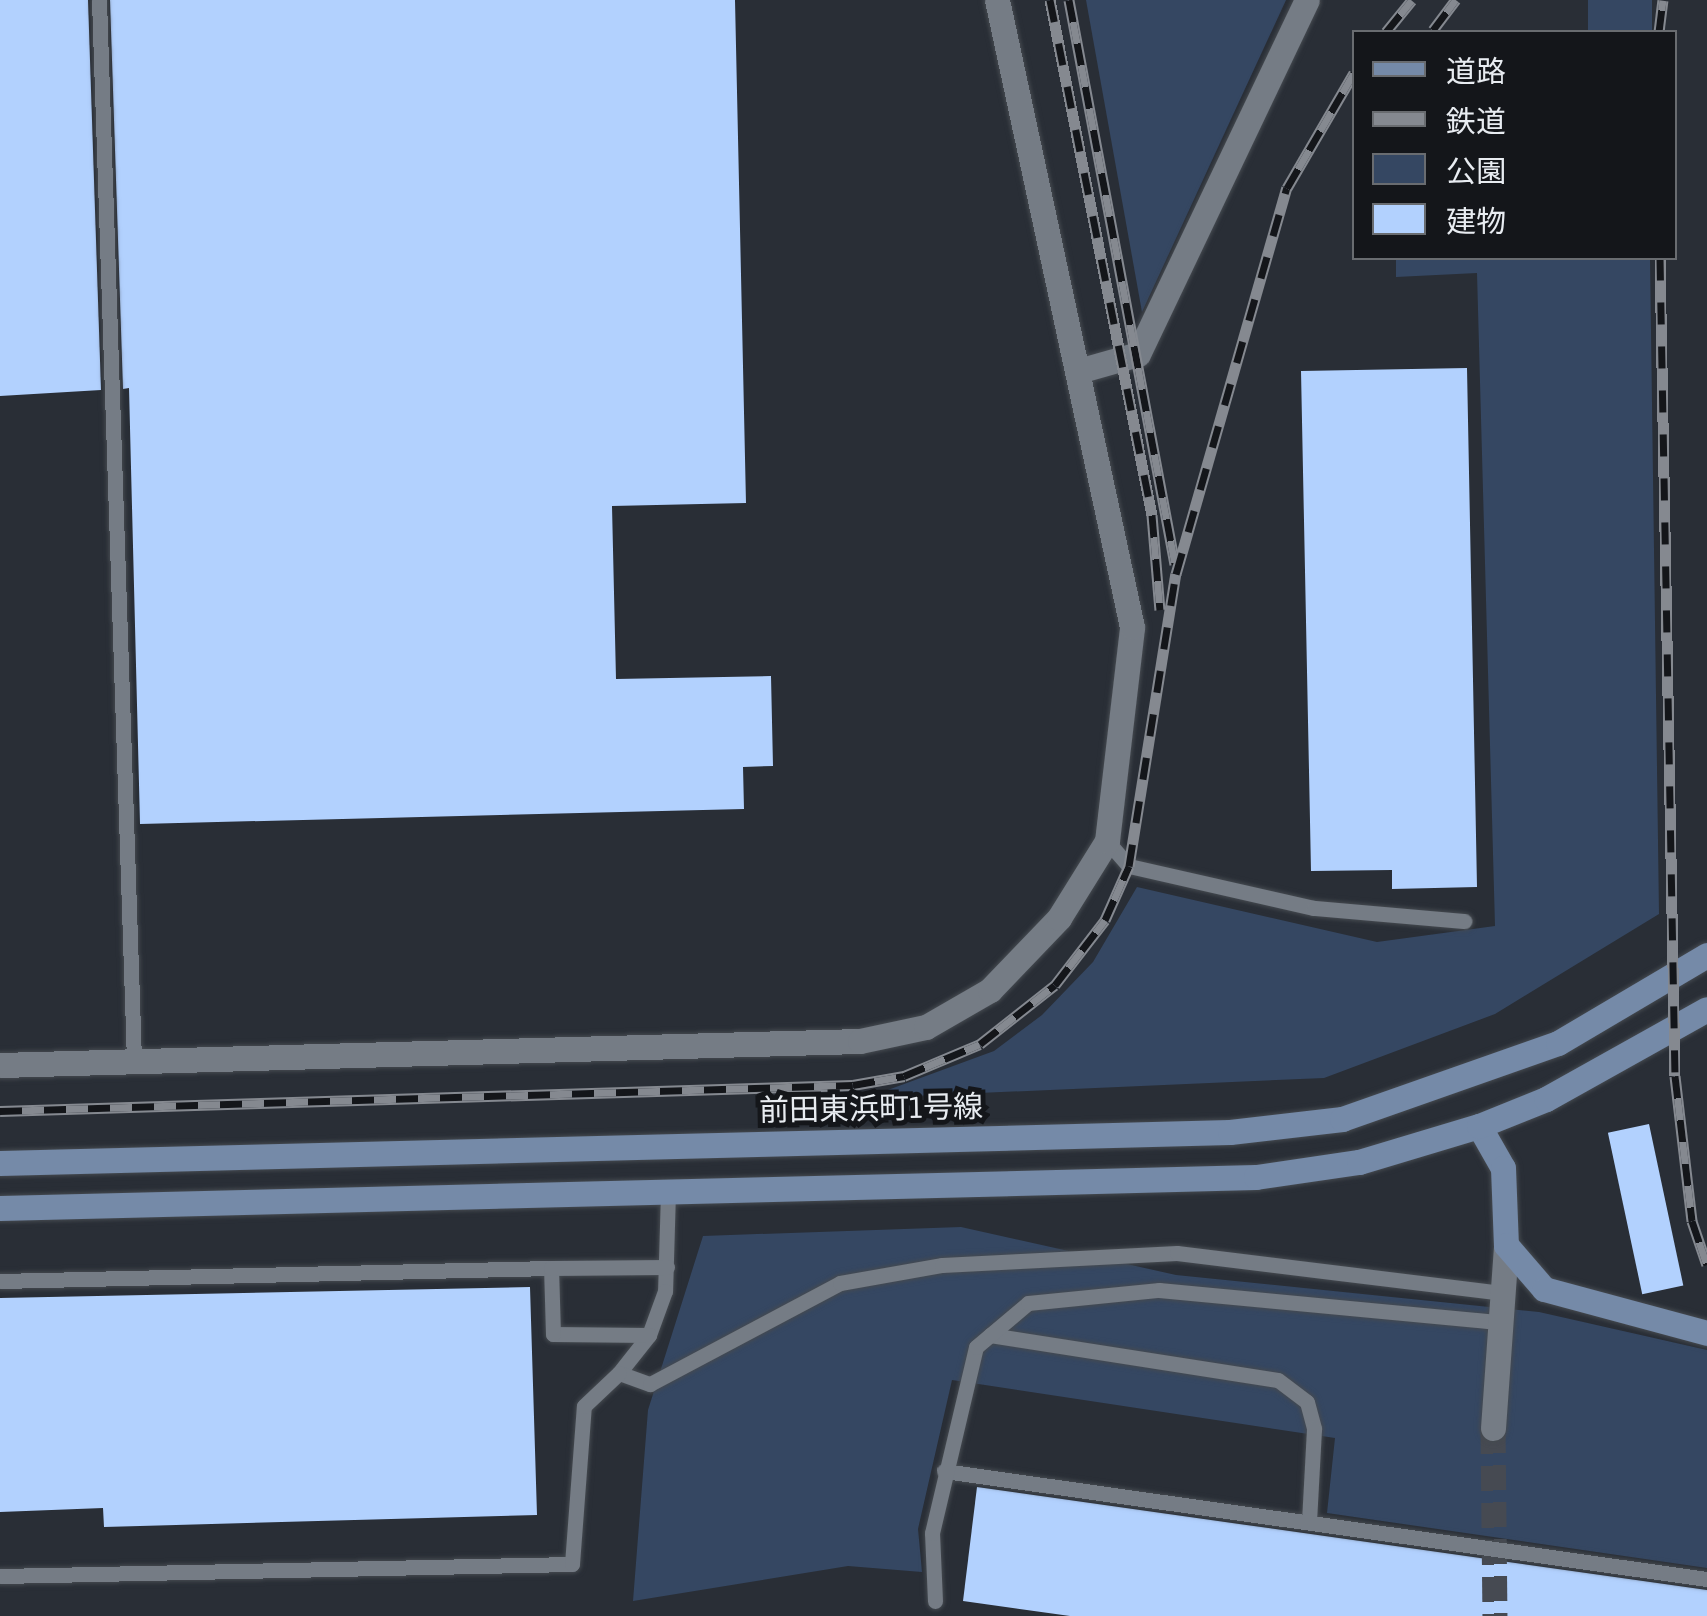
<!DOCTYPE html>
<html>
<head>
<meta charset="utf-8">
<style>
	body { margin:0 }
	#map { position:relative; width:1707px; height:1616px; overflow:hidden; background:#292e36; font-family:"Asap Condensed","Noto Sans JP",sans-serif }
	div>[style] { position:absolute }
	.green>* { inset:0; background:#354762; transform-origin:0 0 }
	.building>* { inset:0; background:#b2d1fe; transform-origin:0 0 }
	.secondary-tunnel>* { height:25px; margin-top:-12.5px; transform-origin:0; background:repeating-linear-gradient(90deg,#464a52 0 25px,transparent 0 37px) }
	.roads { filter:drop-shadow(0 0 2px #454a50) drop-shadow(0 0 2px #454a50) }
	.lane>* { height:15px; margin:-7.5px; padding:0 7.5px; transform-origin:7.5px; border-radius:7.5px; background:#757c85 }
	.street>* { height:25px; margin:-12.5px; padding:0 12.5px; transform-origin:12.5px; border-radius:12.5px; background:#757c85 }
	.secondary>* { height:25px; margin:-12.5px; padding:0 12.5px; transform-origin:12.5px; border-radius:12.5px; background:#758aa8 }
	.rail>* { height:11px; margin-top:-5.5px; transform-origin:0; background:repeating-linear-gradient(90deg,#14161a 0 22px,#858990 0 44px); box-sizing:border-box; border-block:2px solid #858990 }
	span { translate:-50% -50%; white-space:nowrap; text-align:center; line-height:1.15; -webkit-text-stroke:10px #14161a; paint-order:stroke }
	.street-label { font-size:30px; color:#e8ecf1 }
	.legend { position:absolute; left:1352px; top:30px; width:325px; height:230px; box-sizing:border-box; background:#14161a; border:2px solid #696c70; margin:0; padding:12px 18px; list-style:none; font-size:30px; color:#e8ecf1 }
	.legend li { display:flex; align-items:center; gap:20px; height:50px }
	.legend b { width:50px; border:2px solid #696c70 }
</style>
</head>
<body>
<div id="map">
	<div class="green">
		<i style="clip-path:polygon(1086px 0,1286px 0,1142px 312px)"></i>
		<i style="left:1588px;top:0;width:64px;height:33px"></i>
		<i style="clip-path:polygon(1396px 258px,1650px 258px,1659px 914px,1495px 1014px,1324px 1078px,866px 1098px,994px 1051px,1042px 1015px,1093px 962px,1137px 887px,1377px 942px,1495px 926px,1477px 273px,1396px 277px)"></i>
		<i style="clip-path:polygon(961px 1227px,1176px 1275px,1539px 1312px,1707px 1350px,1707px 1568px,1327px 1513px,1335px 1438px,952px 1380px,918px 1529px,922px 1572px,848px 1566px,633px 1601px,648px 1410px,703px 1236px)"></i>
	</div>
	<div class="building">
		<i style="clip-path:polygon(0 0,88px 0,101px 390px,0 396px)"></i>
		<i style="clip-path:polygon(110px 0,735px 0,746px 503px,612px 506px,616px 679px,771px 676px,773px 766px,743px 767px,744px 809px,140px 824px,129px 388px,123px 389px)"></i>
		<i style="clip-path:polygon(1467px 368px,1477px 887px,1392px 889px,1392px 870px,1311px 871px,1301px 371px)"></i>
		<i style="left:1649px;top:1124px;width:165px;height:42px;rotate:78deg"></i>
		<i style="clip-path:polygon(530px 1287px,537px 1515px,104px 1527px,103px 1508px,0 1512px,0 1298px)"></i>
		<i style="clip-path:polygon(977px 1487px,1707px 1590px,1707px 1616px,1070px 1616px,963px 1601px)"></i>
	</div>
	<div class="secondary-tunnel">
		<i style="left:1493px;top:1428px;width:188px;rotate:89.4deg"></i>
	</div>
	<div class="roads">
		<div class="lane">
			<i style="left:99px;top:0;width:1062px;rotate:88.11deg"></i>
			<i style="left:1107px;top:841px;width:33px;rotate:49deg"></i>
			<i style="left:1129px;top:866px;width:190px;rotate:12.8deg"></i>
			<i style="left:1314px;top:908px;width:151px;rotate:5deg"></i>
			<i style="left:668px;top:1192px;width:99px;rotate:91.7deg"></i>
			<i style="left:665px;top:1291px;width:47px;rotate:110deg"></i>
			<i style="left:649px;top:1335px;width:48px;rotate:128.3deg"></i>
			<i style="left:619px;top:1373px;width:33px;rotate:20deg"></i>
			<i style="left:650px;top:1384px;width:215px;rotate:-28deg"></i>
			<i style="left:840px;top:1283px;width:104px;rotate:-10deg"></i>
			<i style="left:942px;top:1265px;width:235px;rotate:-2.9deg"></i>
			<i style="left:1177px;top:1253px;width:327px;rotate:7deg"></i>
			<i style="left:0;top:1281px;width:551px;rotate:-1.35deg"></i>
			<i style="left:649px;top:1335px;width:96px;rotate:-179.4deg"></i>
			<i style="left:553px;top:1334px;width:66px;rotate:-91.7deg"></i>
			<i style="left:551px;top:1268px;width:116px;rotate:-0.5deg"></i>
			<i style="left:990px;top:1335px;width:291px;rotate:8.9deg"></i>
			<i style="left:1278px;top:1380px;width:36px;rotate:37deg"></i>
			<i style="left:1307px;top:1402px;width:28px;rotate:75deg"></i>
			<i style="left:1314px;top:1429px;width:93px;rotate:93.1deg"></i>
			<i style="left:944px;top:1471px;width:771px;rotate:8.06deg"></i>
			<i style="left:0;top:1576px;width:572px;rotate:-1.2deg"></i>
			<i style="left:572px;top:1564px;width:158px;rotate:-85.7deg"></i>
			<i style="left:584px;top:1406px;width:48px;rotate:-43.3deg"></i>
			<i style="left:935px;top:1601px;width:68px;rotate:-92.5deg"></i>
			<i style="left:932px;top:1533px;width:191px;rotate:-76.7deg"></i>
			<i style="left:976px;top:1347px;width:68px;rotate:-40.2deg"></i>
			<i style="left:1028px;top:1303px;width:132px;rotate:-5.7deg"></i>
			<i style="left:1159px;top:1290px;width:342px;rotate:5.4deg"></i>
		</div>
		<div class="street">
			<i style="left:1078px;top:371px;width:62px;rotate:-15.8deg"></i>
			<i style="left:1138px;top:354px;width:392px;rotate:-64.5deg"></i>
			<i style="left:0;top:1065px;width:860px;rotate:-1.6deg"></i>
			<i style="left:860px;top:1041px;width:67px;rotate:-12deg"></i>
			<i style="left:926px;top:1027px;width:74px;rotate:-30deg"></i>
			<i style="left:990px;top:990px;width:100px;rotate:-46.2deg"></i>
			<i style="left:1059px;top:918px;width:91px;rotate:-58.1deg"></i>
			<i style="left:1107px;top:841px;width:215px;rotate:-83.3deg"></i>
			<i style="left:1132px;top:627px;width:641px;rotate:-102.15deg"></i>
			<i style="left:1493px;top:1428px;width:183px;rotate:-85.9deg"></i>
		</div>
		<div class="secondary">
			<i style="left:1479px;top:1126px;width:48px;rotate:60.3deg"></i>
			<i style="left:1503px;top:1168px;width:77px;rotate:87.8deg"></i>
			<i style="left:1506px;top:1245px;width:58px;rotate:49.2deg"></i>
			<i style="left:1544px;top:1289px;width:169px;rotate:15.1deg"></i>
			<i style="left:0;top:1163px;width:1230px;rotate:-1.44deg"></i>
			<i style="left:1230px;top:1132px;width:113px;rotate:-6.6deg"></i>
			<i style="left:1342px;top:1119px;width:229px;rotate:-19.4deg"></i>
			<i style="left:1558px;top:1043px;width:173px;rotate:-30.6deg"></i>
			<i style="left:0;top:1208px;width:1256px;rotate:-1.41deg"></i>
			<i style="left:1256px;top:1177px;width:104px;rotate:-8.3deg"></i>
			<i style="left:1359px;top:1162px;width:125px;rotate:-16.7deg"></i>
			<i style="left:1479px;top:1126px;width:72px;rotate:-21.9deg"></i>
			<i style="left:1546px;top:1099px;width:184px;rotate:-29.2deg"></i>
		</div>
	</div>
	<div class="rail">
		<i style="left:1050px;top:0;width:525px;rotate:78.8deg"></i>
		<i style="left:1152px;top:515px;width:95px;rotate:85.2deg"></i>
		<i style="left:1069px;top:0;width:574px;rotate:79.36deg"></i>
		<i style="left:1433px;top:30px;width:38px;rotate:-53deg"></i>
		<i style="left:1386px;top:32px;width:41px;rotate:-50.9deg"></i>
		<i style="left:1659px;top:32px;width:32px;rotate:-83deg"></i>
		<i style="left:1660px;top:258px;width:818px;rotate:88.95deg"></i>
		<i style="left:1675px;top:1076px;width:146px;rotate:83.3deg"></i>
		<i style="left:1692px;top:1221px;width:46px;rotate:71.2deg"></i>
		<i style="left:0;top:1111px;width:853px;rotate:-1.75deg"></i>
		<i style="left:853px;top:1085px;width:52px;rotate:-10deg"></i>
		<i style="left:904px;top:1076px;width:82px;rotate:-22.8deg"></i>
		<i style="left:980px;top:1044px;width:95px;rotate:-38.2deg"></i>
		<i style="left:1055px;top:985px;width:82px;rotate:-52.4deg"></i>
		<i style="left:1105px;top:920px;width:59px;rotate:-66deg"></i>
		<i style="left:1129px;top:866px;width:296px;rotate:-80.9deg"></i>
		<i style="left:1176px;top:574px;width:402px;rotate:-74deg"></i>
		<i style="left:1287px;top:188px;width:133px;rotate:-59.8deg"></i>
	</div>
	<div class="street-label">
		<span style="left:871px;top:1108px;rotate:-1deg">前田東浜町1号線</span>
	</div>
	<ul class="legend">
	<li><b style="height:12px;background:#758aa8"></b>道路</li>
	<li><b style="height:12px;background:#858990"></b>鉄道</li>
	<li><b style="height:28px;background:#354762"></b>公園</li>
	<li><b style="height:28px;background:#b2d1fe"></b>建物</li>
	</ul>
</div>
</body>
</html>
